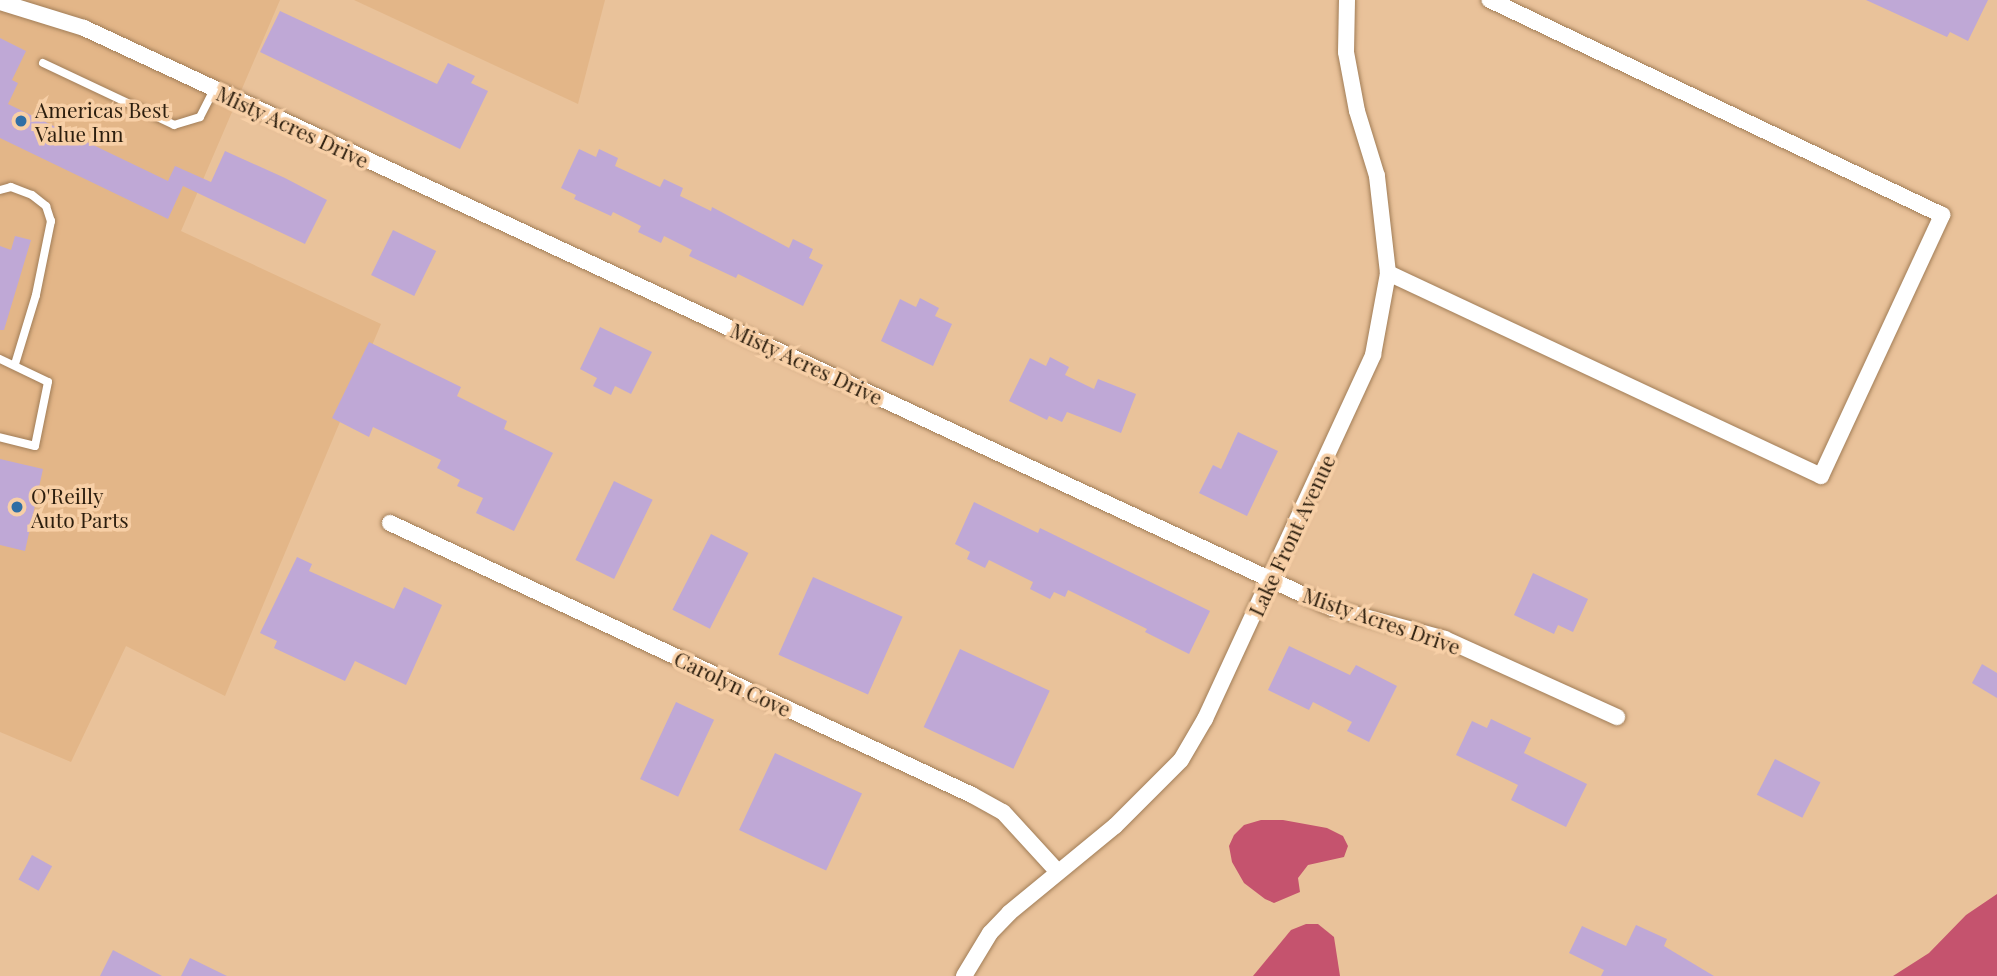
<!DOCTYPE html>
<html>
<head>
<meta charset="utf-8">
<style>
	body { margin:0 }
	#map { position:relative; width:1997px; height:976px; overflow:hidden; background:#e9c29a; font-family:"Playfair Display",serif }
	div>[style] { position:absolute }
	.built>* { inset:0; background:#e3b688 }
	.water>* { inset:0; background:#c5536e }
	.building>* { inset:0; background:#bfa8d6; transform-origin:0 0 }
	.roads { filter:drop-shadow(0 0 2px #a17d57) drop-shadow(0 0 2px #a17d57) }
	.service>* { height:8px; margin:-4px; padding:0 4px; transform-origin:4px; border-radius:4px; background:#fff }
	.minor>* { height:16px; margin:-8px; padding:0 8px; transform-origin:8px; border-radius:8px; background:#fff }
	.dots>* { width:19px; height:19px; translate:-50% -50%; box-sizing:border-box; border:4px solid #f7cfa6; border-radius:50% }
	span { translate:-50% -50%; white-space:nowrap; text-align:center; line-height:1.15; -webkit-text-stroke:7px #f7cfa6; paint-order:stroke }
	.poi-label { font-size:21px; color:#2c1e0e }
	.left { translate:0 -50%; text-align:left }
	.street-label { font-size:21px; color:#2c1e0e }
</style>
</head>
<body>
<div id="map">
	<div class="built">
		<i style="clip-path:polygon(0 0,280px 0,181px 231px,381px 324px,225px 696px,126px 646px,71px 762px,0 732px)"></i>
		<i style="clip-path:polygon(354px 0,605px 0,578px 104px)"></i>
	</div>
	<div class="water">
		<i style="clip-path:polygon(1261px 820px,1283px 820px,1327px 828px,1343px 836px,1348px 846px,1344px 857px,1308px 865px,1298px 878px,1300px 892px,1274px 903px,1265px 899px,1244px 883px,1232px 862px,1229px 846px,1234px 835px,1244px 825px)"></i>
		<i style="clip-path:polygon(1997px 894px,1997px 976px,1893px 976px,1929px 953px,1966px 915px)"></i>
		<i style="clip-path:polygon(1306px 924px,1318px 924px,1334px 937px,1340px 976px,1253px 976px,1291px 930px)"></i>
	</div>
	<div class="building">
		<i style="clip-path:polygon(1866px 0,1988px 0,1968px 41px,1950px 32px,1947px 37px)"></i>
		<i style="clip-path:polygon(280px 11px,437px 84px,448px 63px,475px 76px,471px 83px,488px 91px,460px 149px,260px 52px)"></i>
		<i style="clip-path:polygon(0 38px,26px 51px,12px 80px,18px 83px,8px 104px,168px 181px,175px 166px,211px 182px,225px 151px,285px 178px,327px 200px,305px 244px,183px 186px,168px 219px,0 138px)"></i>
		<i style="clip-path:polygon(579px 149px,596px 157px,599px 149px,618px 158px,615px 166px,660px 187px,664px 179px,683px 188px,680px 196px,711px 211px,712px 207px,789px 248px,793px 239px,813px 249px,809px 258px,823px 265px,803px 306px,738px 274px,736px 278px,689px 256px,692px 250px,664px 236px,661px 243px,638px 232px,641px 226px,613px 212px,611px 216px,574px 199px,576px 195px,561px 188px)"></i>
		<i style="left:393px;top:230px;width:48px;height:50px;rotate:26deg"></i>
		<i style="clip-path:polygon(15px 236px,31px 240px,4px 330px,0 330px,0 246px,11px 250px)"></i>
		<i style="clip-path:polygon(920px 298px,939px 308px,935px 316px,952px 324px,933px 366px,881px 341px,900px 299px,916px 307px)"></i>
		<i style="clip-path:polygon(600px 327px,652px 352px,631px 394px,615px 386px,611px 395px,593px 386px,597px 378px,580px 369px)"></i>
		<i style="clip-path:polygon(369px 342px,461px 387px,457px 396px,507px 421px,504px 429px,553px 453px,514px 531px,476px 513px,483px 498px,457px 486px,460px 480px,437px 468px,441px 460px,373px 427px,369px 437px,332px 418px)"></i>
		<i style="clip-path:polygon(1050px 357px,1069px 367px,1065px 375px,1094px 389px,1098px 379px,1136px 394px,1121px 433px,1067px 412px,1062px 422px,1049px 416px,1047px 420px,1009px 401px,1030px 358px,1046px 366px)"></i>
		<i style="clip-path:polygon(1238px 432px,1278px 451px,1247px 516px,1199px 493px,1213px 465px,1221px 469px)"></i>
		<i style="clip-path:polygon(0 459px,43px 469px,25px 551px,0 545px)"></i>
		<i style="left:614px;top:481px;width:43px;height:88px;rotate:26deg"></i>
		<i style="clip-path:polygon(974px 502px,1038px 533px,1040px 528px,1210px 611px,1189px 654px,1145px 632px,1147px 629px,1068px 590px,1065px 597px,1054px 592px,1050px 599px,1030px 589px,1033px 582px,989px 560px,985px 568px,967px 559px,970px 552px,955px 544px)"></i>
		<i style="left:711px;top:534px;width:42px;height:85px;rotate:27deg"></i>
		<i style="clip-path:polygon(297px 557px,312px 564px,309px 571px,394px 609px,404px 587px,442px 605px,406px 685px,355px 661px,345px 681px,274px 648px,277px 641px,260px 633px)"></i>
		<i style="clip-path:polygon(1533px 573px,1588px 599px,1573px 632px,1558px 625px,1554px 634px,1514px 615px)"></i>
		<i style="left:813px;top:577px;width:98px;height:85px;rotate:24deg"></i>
		<i style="clip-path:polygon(1289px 646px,1350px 675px,1356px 665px,1397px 686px,1369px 742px,1347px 731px,1352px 722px,1313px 702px,1309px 710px,1268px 690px)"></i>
		<i style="left:960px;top:649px;width:99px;height:86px;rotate:25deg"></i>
		<i style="clip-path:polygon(1982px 664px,1997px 673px,1997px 698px,1972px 683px)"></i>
		<i style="left:676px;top:702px;width:42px;height:85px;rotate:25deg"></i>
		<i style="clip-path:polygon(1491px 719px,1531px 738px,1524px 753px,1587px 784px,1566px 827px,1511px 800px,1518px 785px,1456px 755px,1472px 721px,1487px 728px)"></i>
		<i style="left:775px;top:753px;width:96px;height:85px;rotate:25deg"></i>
		<i style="left:1775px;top:759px;width:51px;height:40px;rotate:27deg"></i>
		<i style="left:32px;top:855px;width:23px;height:28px;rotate:29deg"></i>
		<i style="clip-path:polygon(1636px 925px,1667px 939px,1664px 946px,1714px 976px,1601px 976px,1604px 970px,1569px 953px,1582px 926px,1626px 946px)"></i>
		<i style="clip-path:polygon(113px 950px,162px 976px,100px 976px)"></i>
		<i style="clip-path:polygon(190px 958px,227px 976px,181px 976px)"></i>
	</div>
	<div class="roads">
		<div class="service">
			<i style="left:43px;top:63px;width:145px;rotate:25.3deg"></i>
			<i style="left:174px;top:125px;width:27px;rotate:-17deg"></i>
			<i style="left:200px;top:117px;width:31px;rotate:-63deg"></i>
			<i style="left:0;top:190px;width:11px;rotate:-15deg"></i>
			<i style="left:11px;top:187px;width:22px;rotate:21deg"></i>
			<i style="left:32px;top:195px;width:18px;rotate:38deg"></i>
			<i style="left:46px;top:206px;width:16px;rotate:72deg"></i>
			<i style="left:51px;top:221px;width:76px;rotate:101.5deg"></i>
			<i style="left:36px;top:295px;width:72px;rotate:106.9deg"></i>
			<i style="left:0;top:359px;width:53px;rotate:25.6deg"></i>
			<i style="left:48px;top:382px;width:65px;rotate:101.5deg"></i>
			<i style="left:35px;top:446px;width:36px;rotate:-166deg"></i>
		</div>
		<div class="minor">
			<i style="left:0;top:2px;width:88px;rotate:17.2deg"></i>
			<i style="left:84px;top:28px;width:1376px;rotate:24.93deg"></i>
			<i style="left:1332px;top:608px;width:117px;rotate:15.3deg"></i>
			<i style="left:1445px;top:639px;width:189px;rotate:24.4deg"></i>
			<i style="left:1388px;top:273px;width:478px;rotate:25.1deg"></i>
			<i style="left:1821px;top:476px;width:288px;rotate:-65.1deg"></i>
			<i style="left:1942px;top:215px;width:501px;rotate:-154.56deg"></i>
			<i style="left:390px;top:523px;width:642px;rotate:25.05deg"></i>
			<i style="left:972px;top:795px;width:35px;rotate:29deg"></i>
			<i style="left:1003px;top:812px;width:80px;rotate:47.5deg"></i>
			<i style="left:964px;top:976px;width:50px;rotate:-58.8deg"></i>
			<i style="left:990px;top:933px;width:28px;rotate:-46deg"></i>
			<i style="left:1009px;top:913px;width:137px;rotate:-39.4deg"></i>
			<i style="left:1115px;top:826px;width:93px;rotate:-45deg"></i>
			<i style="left:1181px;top:760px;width:48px;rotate:-59.7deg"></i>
			<i style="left:1205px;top:719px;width:401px;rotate:-65.2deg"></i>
			<i style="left:1373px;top:355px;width:83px;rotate:-79.6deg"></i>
			<i style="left:1388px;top:273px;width:98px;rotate:-96.5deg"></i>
			<i style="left:1377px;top:176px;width:68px;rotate:-107.1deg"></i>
			<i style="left:1357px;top:111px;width:60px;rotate:-100.6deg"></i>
			<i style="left:1346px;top:52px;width:52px;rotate:-88.9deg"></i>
		</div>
	</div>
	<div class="dots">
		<i style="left:21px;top:121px;background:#2f6ea5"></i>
		<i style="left:17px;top:507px;background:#2f6ea5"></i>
	</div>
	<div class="poi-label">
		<span class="left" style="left:35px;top:121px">Americas Best<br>Value Inn</span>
		<span class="left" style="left:31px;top:507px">O'Reilly<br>Auto Parts</span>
	</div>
	<div class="street-label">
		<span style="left:293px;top:126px;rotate:25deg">Misty Acres Drive</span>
		<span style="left:807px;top:363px;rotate:25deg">Misty Acres Drive</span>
		<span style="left:1291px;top:535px;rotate:-65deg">Lake Front Avenue</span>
		<span style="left:1382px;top:620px;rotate:19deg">Misty Acres Drive</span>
		<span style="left:733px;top:683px;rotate:25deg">Carolyn Cove</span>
	</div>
</div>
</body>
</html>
